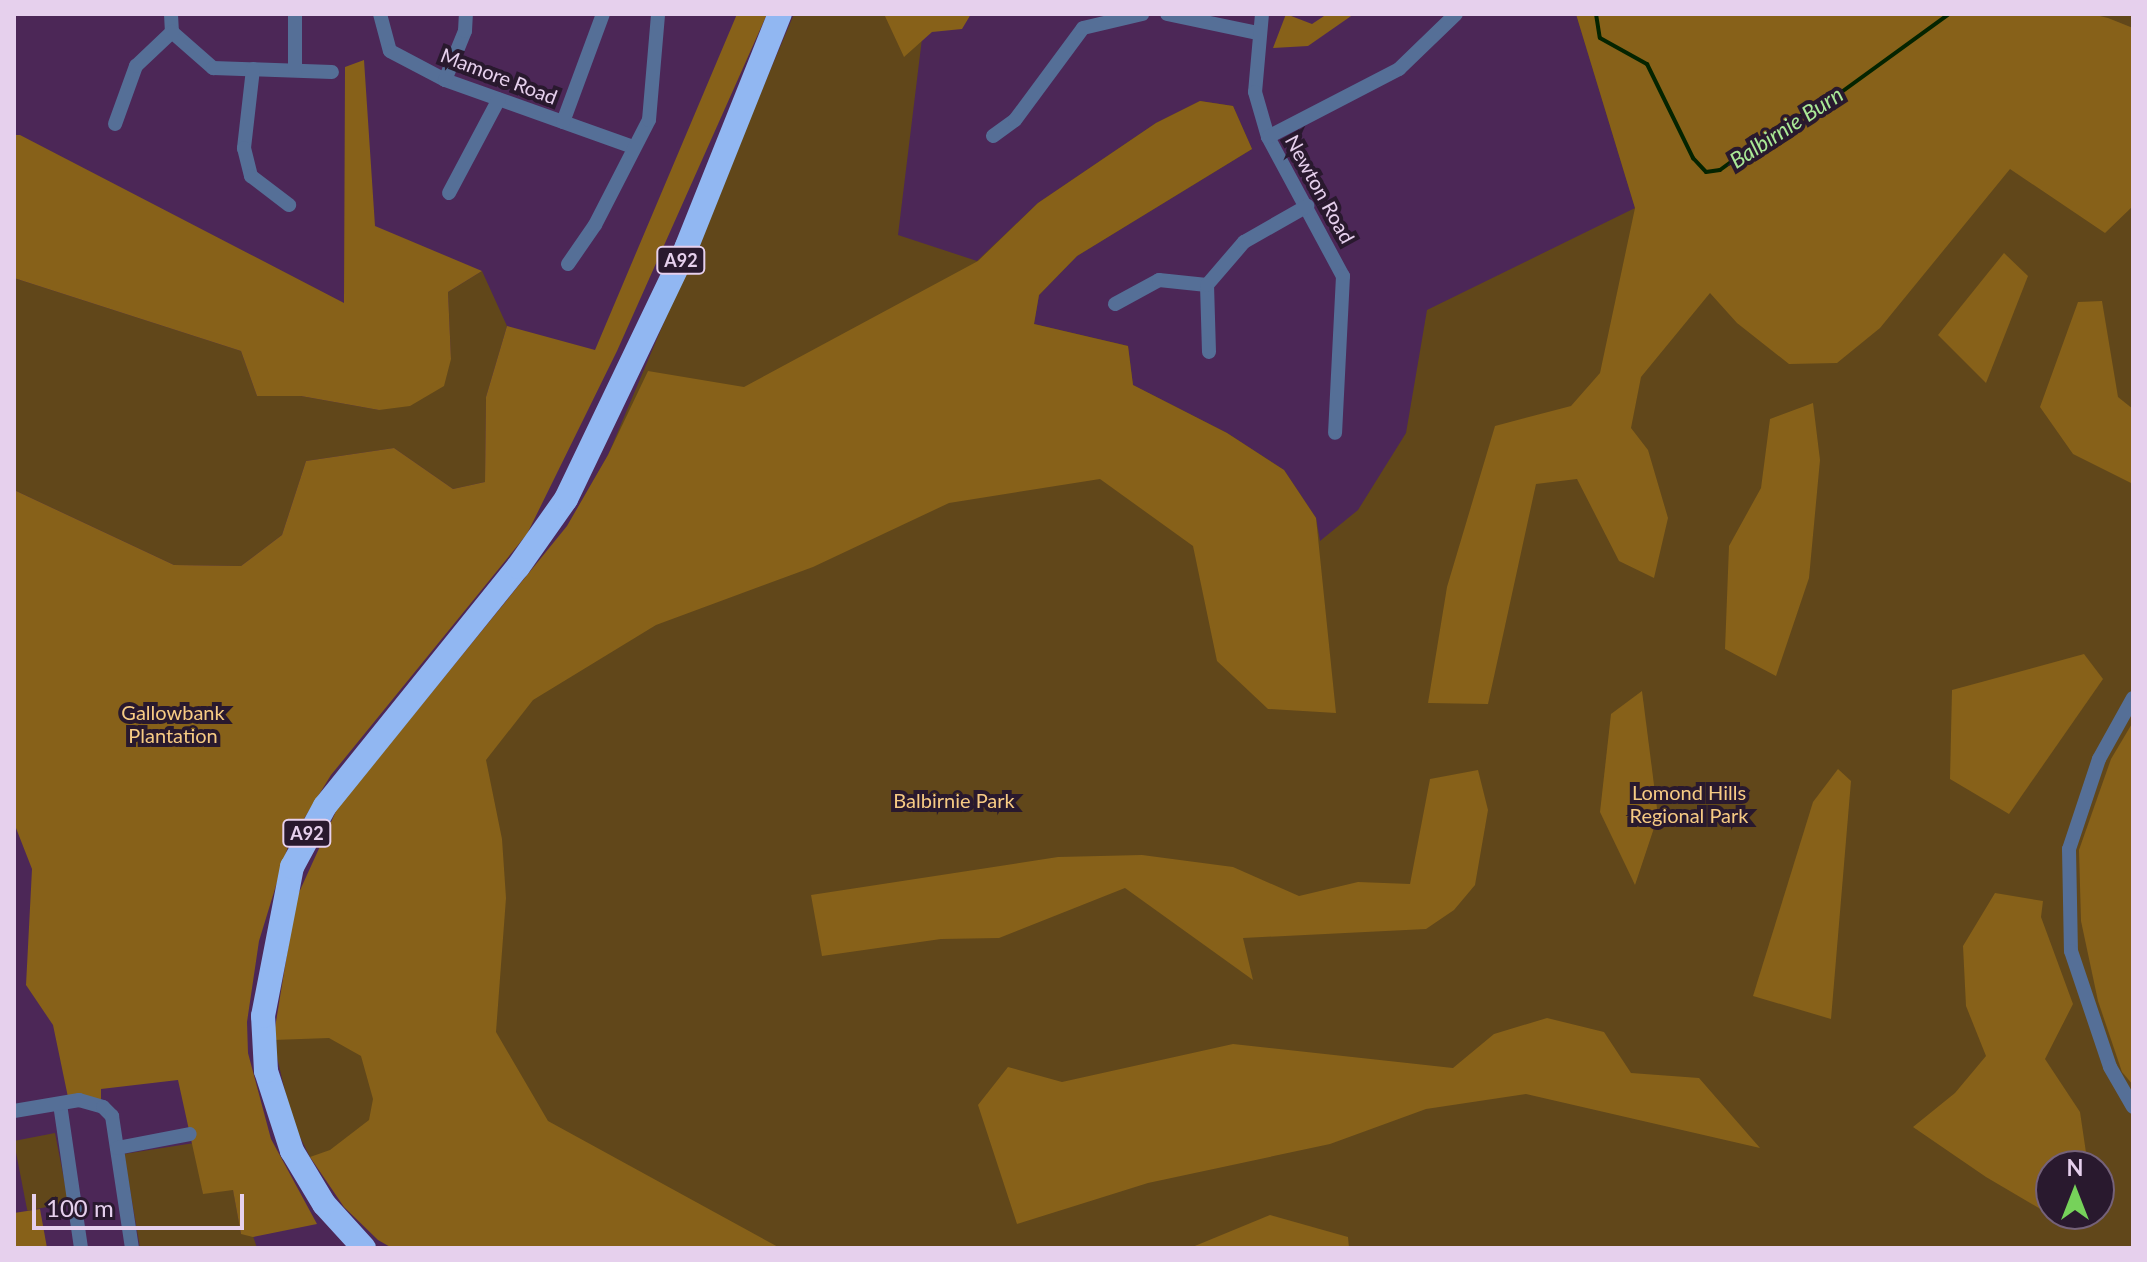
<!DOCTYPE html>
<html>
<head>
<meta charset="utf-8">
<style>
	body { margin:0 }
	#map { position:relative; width:2147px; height:1262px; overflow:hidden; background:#4c2757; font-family:Lato,sans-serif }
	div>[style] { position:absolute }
	.green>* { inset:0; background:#61471a; transform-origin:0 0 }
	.forest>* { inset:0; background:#876119 }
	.stream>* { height:4px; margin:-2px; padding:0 2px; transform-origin:2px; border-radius:2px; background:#042400 }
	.street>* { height:14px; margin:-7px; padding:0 7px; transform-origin:7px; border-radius:7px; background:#556f97 }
	.highway>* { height:24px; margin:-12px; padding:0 12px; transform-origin:12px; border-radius:12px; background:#91b7f2 }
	span { translate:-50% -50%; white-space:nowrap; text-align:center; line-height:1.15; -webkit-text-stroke:8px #29192e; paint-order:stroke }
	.shield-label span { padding:2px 6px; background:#29192e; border:2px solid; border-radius:6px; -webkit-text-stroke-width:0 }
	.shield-label { font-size:18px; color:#e6d0ed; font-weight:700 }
	.street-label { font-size:20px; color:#e6d0ed }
	.park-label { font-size:20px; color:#f7cb84 }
	.water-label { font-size:22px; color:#aae997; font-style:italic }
	.frame { position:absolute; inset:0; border:16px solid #e6d0ed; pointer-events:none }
	.north { position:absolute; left:2035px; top:1150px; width:80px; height:80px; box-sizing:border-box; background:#29192e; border:2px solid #75627a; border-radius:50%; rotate:0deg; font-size:22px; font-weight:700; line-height:32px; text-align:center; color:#e6d0ed }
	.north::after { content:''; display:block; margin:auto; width:28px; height:36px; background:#76d25a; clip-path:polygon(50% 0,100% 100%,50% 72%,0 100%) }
	.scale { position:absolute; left:32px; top:1194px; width:212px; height:36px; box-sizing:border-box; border:4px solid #e6d0ed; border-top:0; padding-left:10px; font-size:24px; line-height:28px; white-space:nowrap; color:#e6d0ed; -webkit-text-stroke:6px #29192e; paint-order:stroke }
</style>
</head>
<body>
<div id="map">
	<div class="green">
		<i style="clip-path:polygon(evenodd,794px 14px,925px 14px,898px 235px,977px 261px,1038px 203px,1156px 123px,1200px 101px,1233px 106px,1252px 149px,1077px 256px,1039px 295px,1034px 324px,1128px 346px,1133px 385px,1227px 433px,1284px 470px,1316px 518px,1320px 541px,1358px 510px,1406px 433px,1427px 310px,1635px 208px,1576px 14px,2133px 14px,2133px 1248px,426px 1248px,310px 1157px,292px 1121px,273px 1040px,608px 455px,794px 14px,2051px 1166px,2099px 1166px,2099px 1214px,2051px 1214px,2051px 1166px)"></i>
		<i style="clip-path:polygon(482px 271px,507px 326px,486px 397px,485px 482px,453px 489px,394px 448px,306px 461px,282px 535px,241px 566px,174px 565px,14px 490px,14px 278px,241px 351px,257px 396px,301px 396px,379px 410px,451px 359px,448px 292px)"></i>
		<i style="left:55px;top:1133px;width:71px;height:42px;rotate:79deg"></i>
		<i style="clip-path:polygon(194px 1143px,203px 1193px,233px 1189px,241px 1234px,252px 1233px,257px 1248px,140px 1248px,124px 1154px)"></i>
	</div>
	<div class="forest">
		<i style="clip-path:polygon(737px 14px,767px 14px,617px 351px,527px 534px,331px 775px,289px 843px,259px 941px,247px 1022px,248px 1053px,271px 1139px,317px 1224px,253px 1237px,241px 1234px,233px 1190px,203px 1194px,178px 1080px,101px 1089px,101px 1101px,69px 1102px,53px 1025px,26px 985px,32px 869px,14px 823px,14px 490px,174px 565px,241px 566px,282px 535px,306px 461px,394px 448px,453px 489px,485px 482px,486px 397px,507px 326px,595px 350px)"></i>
		<i style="clip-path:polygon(884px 14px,971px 14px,962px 29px,932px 32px,904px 57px)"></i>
		<i style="clip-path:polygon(1286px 14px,1312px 24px,1327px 14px,1354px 14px,1308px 46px,1273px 48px)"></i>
		<i style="clip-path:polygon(1576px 14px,2092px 14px,2108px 18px,2133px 28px,2133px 206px,2105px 233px,2010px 169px,1880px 328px,1837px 363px,1789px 364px,1737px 323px,1710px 293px,1641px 377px,1631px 428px,1648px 450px,1668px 518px,1654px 578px,1619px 561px,1577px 479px,1536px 484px,1488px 704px,1428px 703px,1447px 587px,1495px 426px,1571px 406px,1600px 373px,1635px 208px)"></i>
		<i style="clip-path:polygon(364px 60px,375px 226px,482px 271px,448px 292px,451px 359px,444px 386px,410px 406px,379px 410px,301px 396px,257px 396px,241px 351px,14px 278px,14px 135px,20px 135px,344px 303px,345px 67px)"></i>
		<i style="clip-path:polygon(1200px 101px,1233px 106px,1252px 149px,1077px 256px,1039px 295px,1034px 324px,1128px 346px,1133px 385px,1227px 433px,1284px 470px,1316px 518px,1336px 713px,1268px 709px,1217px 661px,1193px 546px,1100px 479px,949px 503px,813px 567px,656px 625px,533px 700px,486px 760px,502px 839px,506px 898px,496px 1032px,548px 1121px,780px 1248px,392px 1248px,378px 1240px,344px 1207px,310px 1157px,330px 1150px,369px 1120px,373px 1099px,361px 1056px,329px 1038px,273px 1040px,296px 899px,337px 809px,567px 526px,608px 455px,648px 371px,744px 387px,978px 261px,1038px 203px,1156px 123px)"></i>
		<i style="clip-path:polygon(2004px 253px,2028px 276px,1986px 383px,1938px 335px)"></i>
		<i style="clip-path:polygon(2102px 301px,2118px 397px,2133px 409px,2133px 484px,2073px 454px,2040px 407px,2078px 302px)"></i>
		<i style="clip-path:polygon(1813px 403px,1820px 460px,1809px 578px,1776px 676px,1725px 649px,1729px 546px,1761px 488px,1770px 419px)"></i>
		<i style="clip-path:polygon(2084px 654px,2103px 679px,2009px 814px,1950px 779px,1952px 690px)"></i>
		<i style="clip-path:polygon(1642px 691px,1658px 816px,1635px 885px,1600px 812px,1611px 714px)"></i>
		<i style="clip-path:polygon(2133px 722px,2133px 1085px,2122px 1072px,2098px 1001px,2081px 921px,2079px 850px,2111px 759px)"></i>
		<i style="clip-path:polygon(1838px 769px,1851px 781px,1831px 1019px,1753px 996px,1813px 802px)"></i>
		<i style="clip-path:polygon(1478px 770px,1488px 810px,1475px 885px,1454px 910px,1426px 929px,1243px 938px,1253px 980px,1125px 888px,999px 938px,941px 939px,822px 956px,811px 895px,1058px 857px,1142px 855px,1233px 867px,1299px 896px,1358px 882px,1410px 884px,1430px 779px)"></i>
		<i style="clip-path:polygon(1995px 893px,2043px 901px,2041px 917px,2073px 1004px,2045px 1059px,2080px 1112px,2088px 1166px,2051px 1166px,2051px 1214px,2072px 1214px,2066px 1224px,1986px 1177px,1913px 1127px,1955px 1093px,1986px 1056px,1966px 1006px,1963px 946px)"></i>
		<i style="clip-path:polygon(1547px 1018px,1604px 1032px,1631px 1073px,1699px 1078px,1760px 1148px,1526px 1094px,1426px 1109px,1330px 1144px,1148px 1183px,1017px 1224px,978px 1105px,1008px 1067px,1062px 1082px,1233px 1044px,1453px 1068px,1494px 1034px)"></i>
		<i style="clip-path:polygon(40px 1209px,47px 1248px,14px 1248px,14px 1213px)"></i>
		<i style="clip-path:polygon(1270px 1215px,1348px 1237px,1349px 1248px,1190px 1248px)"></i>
	</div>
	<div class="stream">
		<i style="left:1596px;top:14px;width:24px;rotate:81deg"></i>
		<i style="left:1600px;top:38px;width:54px;rotate:29deg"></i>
		<i style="left:1647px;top:64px;width:105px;rotate:63.9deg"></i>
		<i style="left:1693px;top:158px;width:19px;rotate:47deg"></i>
		<i style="left:1706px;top:172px;width:14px;rotate:-8deg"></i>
		<i style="left:1720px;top:170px;width:74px;rotate:-36.3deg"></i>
		<i style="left:1780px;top:126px;width:50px;rotate:-26.1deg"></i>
		<i style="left:1825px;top:104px;width:153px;rotate:-36deg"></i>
	</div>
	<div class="street">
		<i style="left:171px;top:14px;width:18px;rotate:87deg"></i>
		<i style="left:172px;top:32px;width:55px;rotate:41.3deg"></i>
		<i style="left:213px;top:68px;width:119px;rotate:1.9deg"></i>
		<i style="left:295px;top:14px;width:56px;rotate:90deg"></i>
		<i style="left:380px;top:14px;width:38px;rotate:75deg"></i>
		<i style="left:390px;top:51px;width:62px;rotate:27.8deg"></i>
		<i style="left:445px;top:80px;width:200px;rotate:19.6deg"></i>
		<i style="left:1167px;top:14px;width:92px;rotate:11.9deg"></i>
		<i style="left:1262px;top:14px;width:78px;rotate:95.1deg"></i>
		<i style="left:1255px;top:92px;width:47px;rotate:73.9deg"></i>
		<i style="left:1268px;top:137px;width:158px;rotate:61.7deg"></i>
		<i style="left:1343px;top:276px;width:157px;rotate:92.9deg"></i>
		<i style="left:253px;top:69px;width:80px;rotate:96.5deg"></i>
		<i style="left:244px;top:148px;width:29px;rotate:76deg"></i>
		<i style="left:251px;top:176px;width:48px;rotate:37.3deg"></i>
		<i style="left:445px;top:80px;width:53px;rotate:-67.8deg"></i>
		<i style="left:465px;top:31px;width:17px;rotate:-87deg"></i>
		<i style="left:563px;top:122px;width:115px;rotate:-69.7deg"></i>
		<i style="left:115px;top:124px;width:62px;rotate:-70.1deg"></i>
		<i style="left:136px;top:66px;width:50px;rotate:-43.4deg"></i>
		<i style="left:993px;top:136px;width:27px;rotate:-36deg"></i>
		<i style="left:1015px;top:120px;width:114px;rotate:-53.5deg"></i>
		<i style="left:1083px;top:28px;width:61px;rotate:-13.3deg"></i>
		<i style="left:1268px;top:137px;width:148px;rotate:-27.4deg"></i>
		<i style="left:1399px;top:69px;width:79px;rotate:-44deg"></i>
		<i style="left:449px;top:193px;width:106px;rotate:-62deg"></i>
		<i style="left:568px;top:264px;width:47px;rotate:-55.3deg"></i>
		<i style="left:595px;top:225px;width:118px;rotate:-62.8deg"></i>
		<i style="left:649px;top:120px;width:106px;rotate:-85.1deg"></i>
		<i style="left:1115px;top:304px;width:50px;rotate:-28.6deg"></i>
		<i style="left:1159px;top:280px;width:48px;rotate:5.9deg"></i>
		<i style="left:1209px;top:352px;width:67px;rotate:-91.7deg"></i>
		<i style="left:1207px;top:285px;width:57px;rotate:-49.3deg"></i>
		<i style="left:1244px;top:242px;width:73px;rotate:-29.7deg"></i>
		<i style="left:2133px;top:698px;width:70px;rotate:119.1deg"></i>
		<i style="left:2099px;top:759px;width:95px;rotate:108.4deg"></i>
		<i style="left:2069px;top:849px;width:102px;rotate:88.9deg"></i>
		<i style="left:2071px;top:951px;width:122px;rotate:71.4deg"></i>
		<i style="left:2110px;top:1067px;width:46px;rotate:60.1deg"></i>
		<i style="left:60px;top:1104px;width:146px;rotate:81.7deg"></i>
		<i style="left:14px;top:1111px;width:66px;rotate:-9.6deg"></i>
		<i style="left:79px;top:1100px;width:25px;rotate:16deg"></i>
		<i style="left:103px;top:1107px;width:13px;rotate:45deg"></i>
		<i style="left:112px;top:1116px;width:134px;rotate:81.4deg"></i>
		<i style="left:117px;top:1148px;width:74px;rotate:-10.9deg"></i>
	</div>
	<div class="highway">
		<i style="left:364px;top:1248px;width:59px;rotate:-132.3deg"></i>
		<i style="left:324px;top:1204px;width:62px;rotate:-121.1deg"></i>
		<i style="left:292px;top:1151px;width:84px;rotate:-108deg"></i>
		<i style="left:266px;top:1071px;width:55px;rotate:-93.1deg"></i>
		<i style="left:263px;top:1016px;width:152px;rotate:-79deg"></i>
		<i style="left:292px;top:867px;width:69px;rotate:-61.6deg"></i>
		<i style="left:325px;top:806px;width:307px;rotate:-51.1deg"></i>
		<i style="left:518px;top:567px;width:83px;rotate:-54.8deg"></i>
		<i style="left:566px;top:499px;width:280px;rotate:-64.4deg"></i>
		<i style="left:687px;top:246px;width:250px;rotate:-68.2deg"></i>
	</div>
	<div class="shield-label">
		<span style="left:681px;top:260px">A92</span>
		<span style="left:307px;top:833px">A92</span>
	</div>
	<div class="street-label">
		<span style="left:499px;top:76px;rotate:21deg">Mamore Road</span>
		<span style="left:1320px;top:189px;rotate:61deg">Newton Road</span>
	</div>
	<div class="park-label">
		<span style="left:173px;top:724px">Gallowbank<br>Plantation</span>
		<span style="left:1689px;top:804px">Lomond Hills<br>Regional Park</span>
		<span style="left:954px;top:800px">Balbirnie Park</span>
	</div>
	<div class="water-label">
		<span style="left:1786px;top:127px;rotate:-33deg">Balbirnie Burn</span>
	</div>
	<div class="frame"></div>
	<div class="north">N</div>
	<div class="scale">100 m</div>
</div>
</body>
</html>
